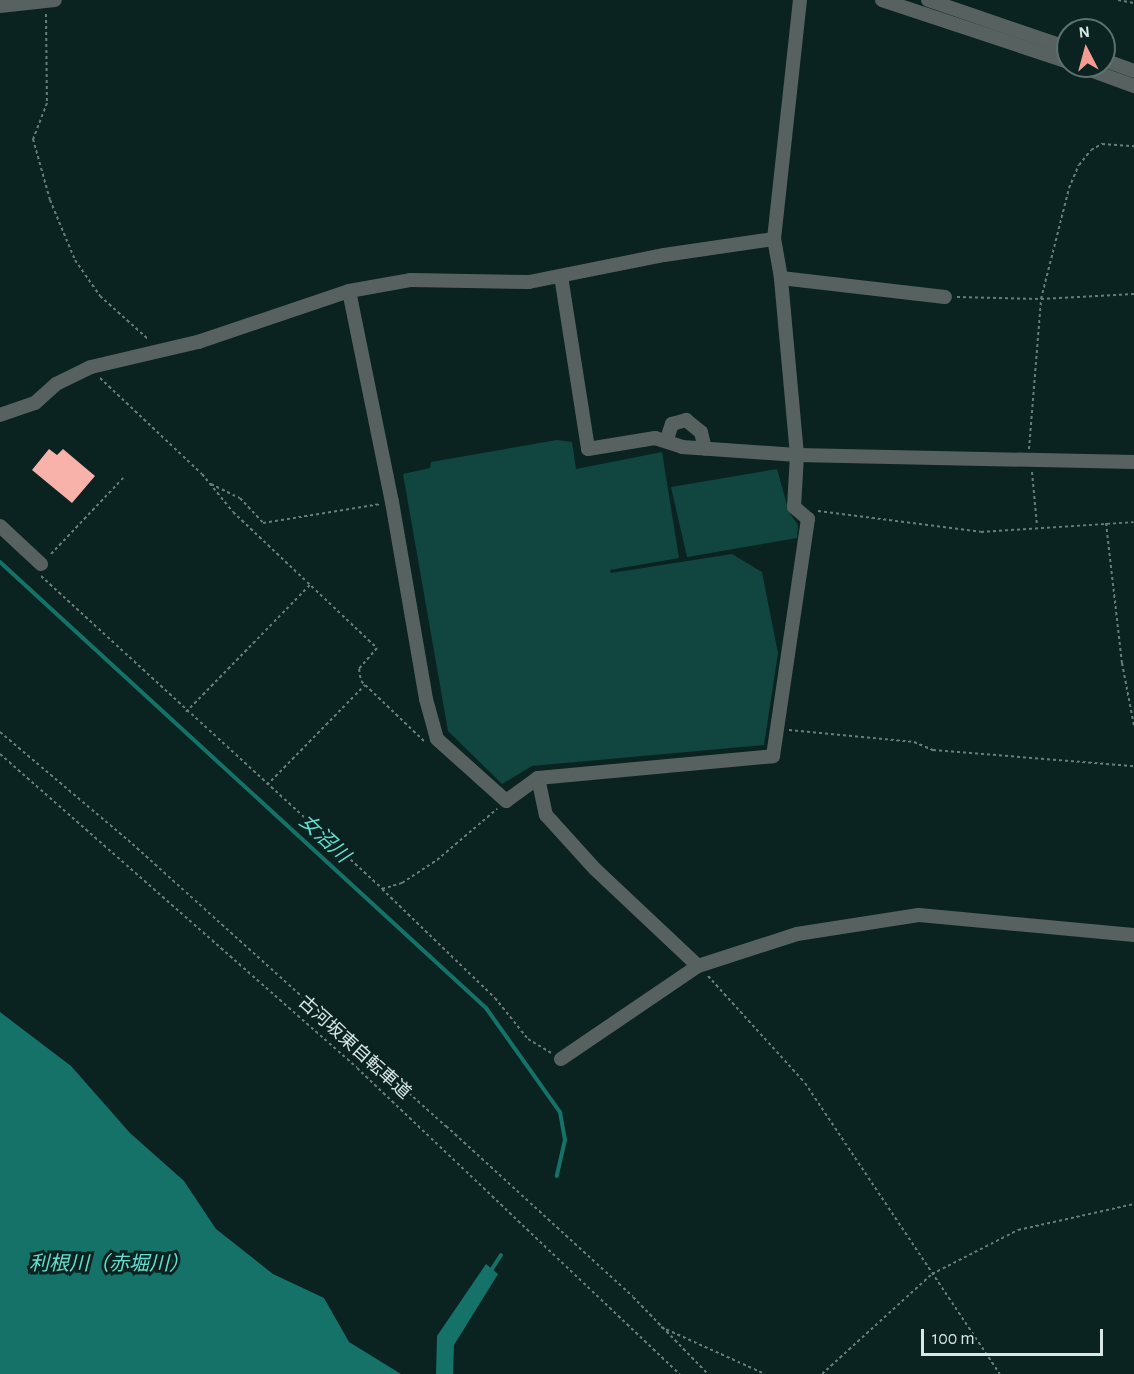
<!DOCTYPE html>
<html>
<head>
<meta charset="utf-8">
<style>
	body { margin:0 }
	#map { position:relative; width:1134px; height:1374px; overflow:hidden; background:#0a2320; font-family:"Alegreya Sans","Noto Sans JP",sans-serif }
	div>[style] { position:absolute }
	.green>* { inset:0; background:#114540 }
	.water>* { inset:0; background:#147269 }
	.stream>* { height:4px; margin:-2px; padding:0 2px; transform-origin:2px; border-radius:2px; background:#147269 }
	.building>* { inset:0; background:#f8b2aa }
	.path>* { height:2px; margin-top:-1px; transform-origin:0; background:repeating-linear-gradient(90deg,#687c79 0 3px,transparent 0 6px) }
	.minor>* { height:14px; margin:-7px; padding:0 7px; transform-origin:7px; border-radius:7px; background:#576260 }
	span { translate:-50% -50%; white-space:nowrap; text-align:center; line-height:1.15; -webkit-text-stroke:6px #0a2320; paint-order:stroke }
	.street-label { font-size:18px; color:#d8e6e4 }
	.water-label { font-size:20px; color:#64e0d1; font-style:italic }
	.north { position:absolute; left:1056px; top:18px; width:60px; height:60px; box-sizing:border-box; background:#0a2320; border:2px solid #5c716e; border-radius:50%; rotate:354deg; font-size:16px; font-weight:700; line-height:24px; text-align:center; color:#d8e6e4 }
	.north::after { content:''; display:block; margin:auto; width:21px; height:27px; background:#f59c92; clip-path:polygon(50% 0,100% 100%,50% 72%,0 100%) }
	.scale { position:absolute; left:921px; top:1329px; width:182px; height:27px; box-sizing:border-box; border:3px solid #d8e6e4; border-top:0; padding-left:8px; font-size:18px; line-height:21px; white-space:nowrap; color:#d8e6e4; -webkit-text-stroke:4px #0a2320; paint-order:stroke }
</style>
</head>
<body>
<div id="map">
	<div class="green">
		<i style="clip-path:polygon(557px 440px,572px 442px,576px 469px,662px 452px,679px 558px,610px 570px,611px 573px,732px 554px,762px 572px,778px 653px,764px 745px,532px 766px,502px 784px,448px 731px,403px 474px,430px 468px,431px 462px)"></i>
		<i style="clip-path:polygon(777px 469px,789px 512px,798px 525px,797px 538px,687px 557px,671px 487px)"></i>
	</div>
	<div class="water">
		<i style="clip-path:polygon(0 1012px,71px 1066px,130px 1133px,184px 1181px,216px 1229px,273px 1274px,324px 1298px,349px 1342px,401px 1374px,0 1374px)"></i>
		<i style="clip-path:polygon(486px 1264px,498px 1274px,454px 1345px,453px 1374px,436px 1374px,437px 1336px)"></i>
	</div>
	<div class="stream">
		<i style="left:0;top:562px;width:660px;rotate:42.54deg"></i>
		<i style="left:486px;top:1008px;width:128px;rotate:54.6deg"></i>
		<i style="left:560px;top:1112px;width:28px;rotate:80deg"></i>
		<i style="left:565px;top:1140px;width:37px;rotate:103deg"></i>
		<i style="left:490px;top:1272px;width:20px;rotate:-57deg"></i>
	</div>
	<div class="building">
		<i style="clip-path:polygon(49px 449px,57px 455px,63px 449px,95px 476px,72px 503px,32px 470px)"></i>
	</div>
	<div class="path">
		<i style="left:1118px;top:0;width:16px;rotate:11deg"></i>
		<i style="left:46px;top:14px;width:89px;rotate:89.4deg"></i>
		<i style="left:47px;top:103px;width:39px;rotate:111deg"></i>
		<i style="left:33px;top:139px;width:63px;rotate:74.4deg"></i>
		<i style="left:50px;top:200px;width:65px;rotate:67.4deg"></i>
		<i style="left:75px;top:260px;width:44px;rotate:55.2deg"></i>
		<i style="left:100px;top:296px;width:66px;rotate:41.9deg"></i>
		<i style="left:957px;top:297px;width:84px;rotate:1.4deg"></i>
		<i style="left:1041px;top:299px;width:93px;rotate:-3.1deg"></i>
		<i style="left:100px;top:378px;width:140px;rotate:43.3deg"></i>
		<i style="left:202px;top:474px;width:49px;rotate:50.8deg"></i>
		<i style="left:233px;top:512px;width:198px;rotate:43.4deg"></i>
		<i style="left:377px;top:648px;width:28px;rotate:131deg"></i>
		<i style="left:359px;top:669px;width:12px;rotate:81deg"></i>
		<i style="left:361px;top:681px;width:87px;rotate:43.6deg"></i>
		<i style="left:1029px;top:449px;width:150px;rotate:-85.4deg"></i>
		<i style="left:1041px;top:299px;width:114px;rotate:-75.8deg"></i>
		<i style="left:1069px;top:188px;width:25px;rotate:-67deg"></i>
		<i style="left:1079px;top:165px;width:19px;rotate:-51deg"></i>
		<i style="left:1091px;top:150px;width:13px;rotate:-29deg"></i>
		<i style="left:1102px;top:144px;width:32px;rotate:4deg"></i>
		<i style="left:1032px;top:472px;width:54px;rotate:84.7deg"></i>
		<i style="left:211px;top:484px;width:32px;rotate:26deg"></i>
		<i style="left:240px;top:498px;width:34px;rotate:47deg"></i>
		<i style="left:263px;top:523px;width:119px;rotate:-9.2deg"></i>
		<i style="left:818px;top:511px;width:164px;rotate:7.3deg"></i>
		<i style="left:981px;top:532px;width:153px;rotate:-3.7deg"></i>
		<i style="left:1106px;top:523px;width:141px;rotate:83.5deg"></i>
		<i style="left:1122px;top:663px;width:64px;rotate:79.2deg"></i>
		<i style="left:51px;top:554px;width:105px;rotate:-46.5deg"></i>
		<i style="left:41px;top:576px;width:463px;rotate:42.5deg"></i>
		<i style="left:382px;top:889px;width:157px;rotate:44deg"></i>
		<i style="left:495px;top:998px;width:53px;rotate:51.2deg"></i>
		<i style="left:528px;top:1039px;width:27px;rotate:31deg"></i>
		<i style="left:186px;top:712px;width:177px;rotate:-45.7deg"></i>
		<i style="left:789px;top:730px;width:126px;rotate:5.5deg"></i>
		<i style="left:914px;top:742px;width:21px;rotate:23deg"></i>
		<i style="left:933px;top:750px;width:202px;rotate:4.6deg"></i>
		<i style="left:0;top:732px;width:167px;rotate:40.2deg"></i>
		<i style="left:128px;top:840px;width:428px;rotate:42deg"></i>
		<i style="left:446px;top:1126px;width:253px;rotate:42.4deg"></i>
		<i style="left:633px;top:1297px;width:107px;rotate:45.8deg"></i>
		<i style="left:0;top:754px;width:475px;rotate:41.3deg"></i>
		<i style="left:357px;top:1068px;width:445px;rotate:43.5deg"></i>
		<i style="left:267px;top:785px;width:140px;rotate:-45.6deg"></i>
		<i style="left:382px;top:889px;width:21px;rotate:-17deg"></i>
		<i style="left:402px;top:883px;width:42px;rotate:-33.3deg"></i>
		<i style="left:437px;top:860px;width:79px;rotate:-40.4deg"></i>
		<i style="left:708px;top:976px;width:144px;rotate:47.8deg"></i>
		<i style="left:805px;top:1083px;width:350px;rotate:56.2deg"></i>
		<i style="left:661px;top:1327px;width:114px;rotate:24.3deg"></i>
		<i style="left:822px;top:1374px;width:149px;rotate:-42.3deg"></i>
		<i style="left:932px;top:1274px;width:97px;rotate:-27.1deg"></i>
		<i style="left:1018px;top:1230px;width:119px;rotate:-12.6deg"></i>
	</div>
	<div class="minor">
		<i style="left:882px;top:0;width:196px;rotate:18.4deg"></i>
		<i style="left:928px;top:0;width:148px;rotate:18.9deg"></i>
		<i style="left:0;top:6px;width:55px;rotate:-6.2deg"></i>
		<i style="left:1104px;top:60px;width:32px;rotate:20deg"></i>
		<i style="left:1079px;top:66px;width:59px;rotate:20deg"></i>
		<i style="left:561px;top:276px;width:175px;rotate:81.1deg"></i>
		<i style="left:588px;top:449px;width:68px;rotate:-9.3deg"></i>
		<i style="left:655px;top:438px;width:28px;rotate:18deg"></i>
		<i style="left:682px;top:447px;width:115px;rotate:4deg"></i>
		<i style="left:797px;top:455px;width:337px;rotate:1.2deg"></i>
		<i style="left:781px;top:278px;width:165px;rotate:6.6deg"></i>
		<i style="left:349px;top:291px;width:215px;rotate:78.5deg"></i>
		<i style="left:392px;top:502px;width:200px;rotate:80.2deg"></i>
		<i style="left:426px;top:699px;width:41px;rotate:74.6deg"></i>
		<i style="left:437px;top:739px;width:93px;rotate:41.9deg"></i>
		<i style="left:506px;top:801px;width:39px;rotate:-36deg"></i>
		<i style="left:538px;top:778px;width:236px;rotate:-5.3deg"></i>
		<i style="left:773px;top:756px;width:240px;rotate:-81.6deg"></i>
		<i style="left:808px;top:519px;width:18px;rotate:-139deg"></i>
		<i style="left:794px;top:507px;width:52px;rotate:-86.7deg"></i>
		<i style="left:797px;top:455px;width:178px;rotate:-95.2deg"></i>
		<i style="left:781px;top:278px;width:40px;rotate:-100deg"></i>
		<i style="left:774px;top:239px;width:240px;rotate:-83.8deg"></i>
		<i style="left:0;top:415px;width:37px;rotate:-19deg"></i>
		<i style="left:35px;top:403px;width:28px;rotate:-42deg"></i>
		<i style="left:56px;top:384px;width:39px;rotate:-26deg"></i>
		<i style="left:91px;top:367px;width:110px;rotate:-13.2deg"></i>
		<i style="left:198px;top:342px;width:159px;rotate:-18.7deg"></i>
		<i style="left:349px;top:291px;width:62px;rotate:-10.2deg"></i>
		<i style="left:410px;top:280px;width:119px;rotate:1deg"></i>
		<i style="left:529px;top:282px;width:138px;rotate:-11.3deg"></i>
		<i style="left:664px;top:255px;width:111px;rotate:-8.3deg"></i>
		<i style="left:667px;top:439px;width:16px;rotate:-72deg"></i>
		<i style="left:672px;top:424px;width:15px;rotate:-16deg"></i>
		<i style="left:686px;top:420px;width:19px;rotate:39deg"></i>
		<i style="left:701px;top:432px;width:17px;rotate:77deg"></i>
		<i style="left:0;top:526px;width:56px;rotate:42.8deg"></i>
		<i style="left:538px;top:778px;width:38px;rotate:78deg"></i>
		<i style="left:546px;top:815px;width:73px;rotate:47.8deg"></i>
		<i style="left:595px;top:869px;width:141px;rotate:43.3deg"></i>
		<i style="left:561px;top:1059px;width:166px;rotate:-34.2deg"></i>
		<i style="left:698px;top:966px;width:104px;rotate:-17.9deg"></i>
		<i style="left:797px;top:934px;width:123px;rotate:-8.9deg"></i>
		<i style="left:919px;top:915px;width:216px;rotate:5.3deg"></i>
	</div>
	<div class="street-label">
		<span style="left:354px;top:1048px;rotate:42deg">古河坂東自転車道</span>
	</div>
	<div class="water-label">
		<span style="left:324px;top:839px;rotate:43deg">女沼川</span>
		<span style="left:109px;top:1264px">利根川（赤堀川）</span>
	</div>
	<div class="north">N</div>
	<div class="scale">100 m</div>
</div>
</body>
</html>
